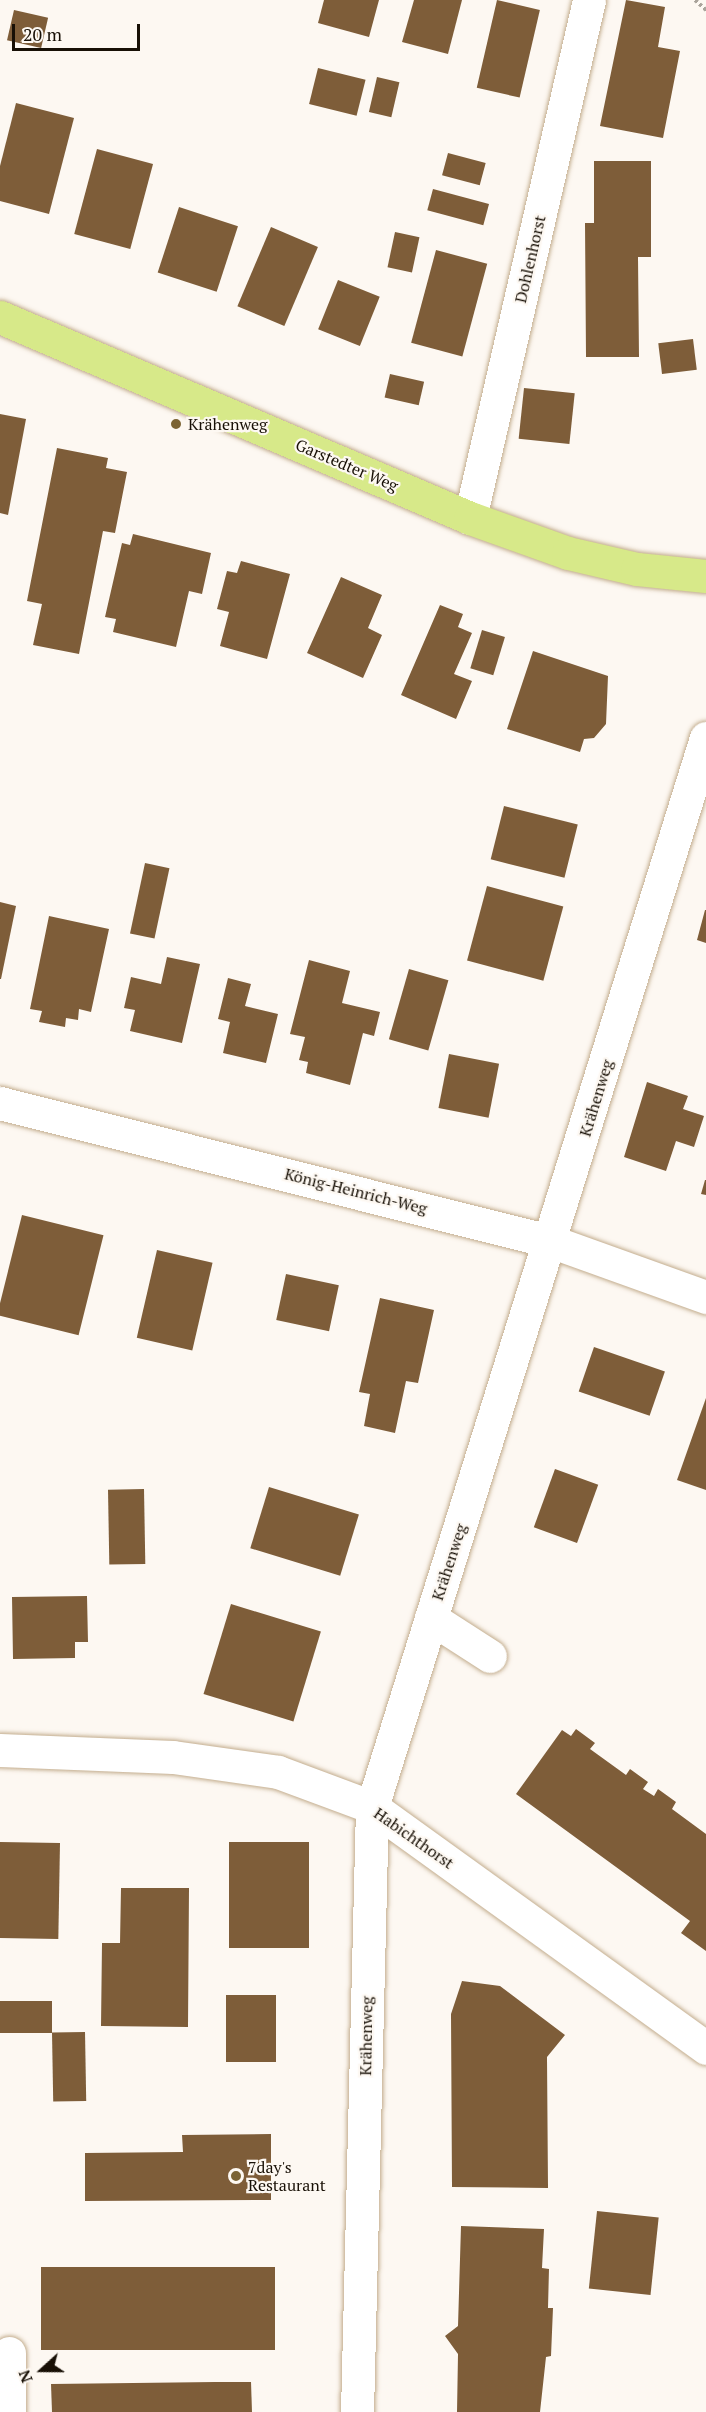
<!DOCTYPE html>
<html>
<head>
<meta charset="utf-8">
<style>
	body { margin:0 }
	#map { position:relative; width:706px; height:2412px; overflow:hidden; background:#fdf8f2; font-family:"PT Serif",serif }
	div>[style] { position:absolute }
	.building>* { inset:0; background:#7e5d39; transform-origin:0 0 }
	.path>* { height:4px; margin-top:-2px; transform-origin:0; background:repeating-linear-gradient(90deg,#aaa49c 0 3px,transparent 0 6px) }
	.roads { filter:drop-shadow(0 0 2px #c3ad8e) drop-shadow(0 0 2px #c3ad8e) }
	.minor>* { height:33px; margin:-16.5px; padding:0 16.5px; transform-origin:16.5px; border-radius:16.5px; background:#fff }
	.major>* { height:33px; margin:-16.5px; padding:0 16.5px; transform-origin:16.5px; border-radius:16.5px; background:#d7e989 }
	.dots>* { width:16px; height:16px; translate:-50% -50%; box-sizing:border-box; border:3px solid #fdf8f2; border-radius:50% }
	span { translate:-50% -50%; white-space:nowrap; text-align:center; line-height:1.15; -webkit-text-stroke:4.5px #fdf8f2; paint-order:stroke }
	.street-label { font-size:16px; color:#181006 }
	.poi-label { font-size:16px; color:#181006 }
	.left { translate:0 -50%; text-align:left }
	.north { position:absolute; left:12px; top:2340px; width:60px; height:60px; -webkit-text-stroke:4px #fdf8f2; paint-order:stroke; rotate:249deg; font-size:16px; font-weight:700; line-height:24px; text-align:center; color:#181006 }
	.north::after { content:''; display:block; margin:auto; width:21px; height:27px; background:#181006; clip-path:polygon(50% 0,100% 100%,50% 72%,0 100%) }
	.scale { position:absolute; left:12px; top:24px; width:128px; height:27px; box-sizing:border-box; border:3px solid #181006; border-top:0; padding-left:8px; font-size:18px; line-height:21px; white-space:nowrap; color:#181006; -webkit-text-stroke:4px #fdf8f2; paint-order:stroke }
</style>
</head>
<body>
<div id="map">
	<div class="building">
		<i style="clip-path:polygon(324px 0,379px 0,369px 37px,318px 23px)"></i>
		<i style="clip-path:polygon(414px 0,462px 0,448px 54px,402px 42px)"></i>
		<i style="left:497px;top:0;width:44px;height:90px;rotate:13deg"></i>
		<i style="clip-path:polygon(626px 0,665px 7px,658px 47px,680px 51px,663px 138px,600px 126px)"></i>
		<i style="left:14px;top:10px;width:35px;height:31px;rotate:13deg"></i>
		<i style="left:318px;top:68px;width:49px;height:37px;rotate:14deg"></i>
		<i style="left:377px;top:77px;width:23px;height:36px;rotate:13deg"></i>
		<i style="clip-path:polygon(16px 103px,74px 118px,49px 214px,0 201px,0 166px)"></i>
		<i style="left:97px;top:149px;width:58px;height:88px;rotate:15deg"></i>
		<i style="left:448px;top:153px;width:39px;height:23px;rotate:15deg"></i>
		<i style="clip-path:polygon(594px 161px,651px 161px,651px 257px,638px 257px,639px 357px,586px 357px,585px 223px,594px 223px)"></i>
		<i style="left:433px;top:189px;width:58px;height:22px;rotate:15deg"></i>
		<i style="left:179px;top:207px;width:62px;height:69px;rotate:18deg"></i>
		<i style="left:271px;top:227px;width:51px;height:86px;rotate:23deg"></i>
		<i style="left:395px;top:232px;width:25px;height:36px;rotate:12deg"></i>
		<i style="left:436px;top:250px;width:53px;height:96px;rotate:15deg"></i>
		<i style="left:338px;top:280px;width:45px;height:53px;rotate:22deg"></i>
		<i style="left:693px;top:339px;width:31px;height:35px;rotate:83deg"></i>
		<i style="left:390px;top:374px;width:35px;height:24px;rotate:13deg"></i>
		<i style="left:524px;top:388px;width:51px;height:51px;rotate:6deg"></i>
		<i style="clip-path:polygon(0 414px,26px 419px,8px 515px,0 513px)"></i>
		<i style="clip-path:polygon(57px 448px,108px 458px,106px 468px,127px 472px,115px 533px,103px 531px,79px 654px,33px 645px,42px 604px,27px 601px)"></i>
		<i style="clip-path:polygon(133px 534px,211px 553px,202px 594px,189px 591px,176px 647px,113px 632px,116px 619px,105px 617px,122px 543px,130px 545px)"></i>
		<i style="clip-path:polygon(241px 561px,290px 574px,267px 659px,220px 646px,229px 612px,217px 609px,227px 571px,237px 573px)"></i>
		<i style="clip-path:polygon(341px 577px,382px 595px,368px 628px,382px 635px,363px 678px,307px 653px)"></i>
		<i style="clip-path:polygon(440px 605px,463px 614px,458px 627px,472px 633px,454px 674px,472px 681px,456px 719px,401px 695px)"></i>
		<i style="left:482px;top:630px;width:24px;height:40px;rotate:17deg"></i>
		<i style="clip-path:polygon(533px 651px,608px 676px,606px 724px,594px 738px,584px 739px,580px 752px,507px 729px)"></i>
		<i style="left:504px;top:806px;width:76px;height:55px;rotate:14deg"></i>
		<i style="left:145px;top:863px;width:25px;height:72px;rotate:12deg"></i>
		<i style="left:487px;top:886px;width:79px;height:77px;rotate:15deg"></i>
		<i style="clip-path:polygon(0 902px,16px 906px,1px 979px,0 979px)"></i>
		<i style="clip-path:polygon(705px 910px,706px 910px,706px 943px,697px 940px)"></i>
		<i style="clip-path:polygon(49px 916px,109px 929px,91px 1012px,79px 1009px,78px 1020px,66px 1018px,65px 1027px,39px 1022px,42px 1011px,30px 1009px)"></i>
		<i style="clip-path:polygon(167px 957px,200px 964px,182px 1043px,130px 1031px,135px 1010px,124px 1008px,131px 977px,161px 984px)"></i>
		<i style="clip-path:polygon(309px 960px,350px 971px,342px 1003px,380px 1012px,374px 1036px,363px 1033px,350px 1085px,306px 1073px,308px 1062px,299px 1060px,305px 1037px,290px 1034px)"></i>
		<i style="left:409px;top:969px;width:41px;height:73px;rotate:16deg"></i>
		<i style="clip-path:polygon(228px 978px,251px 984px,245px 1006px,278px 1014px,266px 1063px,223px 1053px,230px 1022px,218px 1019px)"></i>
		<i style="left:449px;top:1054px;width:51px;height:55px;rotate:11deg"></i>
		<i style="clip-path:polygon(647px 1082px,688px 1096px,683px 1109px,704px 1116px,694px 1147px,676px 1141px,666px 1171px,624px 1157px)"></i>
		<i style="clip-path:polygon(705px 1180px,706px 1180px,706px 1195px,701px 1194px)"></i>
		<i style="left:22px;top:1215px;width:84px;height:103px;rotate:14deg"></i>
		<i style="left:157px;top:1250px;width:57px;height:90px;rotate:13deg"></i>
		<i style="left:286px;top:1274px;width:54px;height:47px;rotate:12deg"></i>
		<i style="clip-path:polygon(380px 1298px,434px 1310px,418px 1383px,406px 1381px,395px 1433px,364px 1426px,370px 1394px,359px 1392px)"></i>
		<i style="left:594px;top:1347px;width:75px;height:47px;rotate:19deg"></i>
		<i style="clip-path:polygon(706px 1398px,706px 1490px,677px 1480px)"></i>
		<i style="left:555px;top:1469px;width:46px;height:62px;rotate:20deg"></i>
		<i style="left:269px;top:1487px;width:94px;height:64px;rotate:17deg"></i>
		<i style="left:144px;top:1489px;width:75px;height:36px;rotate:89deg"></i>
		<i style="clip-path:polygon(87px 1596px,88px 1642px,75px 1642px,75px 1658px,13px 1659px,12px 1597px)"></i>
		<i style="left:231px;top:1604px;width:94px;height:94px;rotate:17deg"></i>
		<i style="clip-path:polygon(576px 1729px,595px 1743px,590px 1749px,626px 1775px,630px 1769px,648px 1782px,643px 1789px,654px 1796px,658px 1789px,676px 1802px,672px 1809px,706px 1834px,706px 1951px,681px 1933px,690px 1921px,516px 1794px,562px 1730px,571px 1736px)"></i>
		<i style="left:0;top:1842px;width:60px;height:96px;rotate:1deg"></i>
		<i style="left:229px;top:1842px;width:80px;height:106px"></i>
		<i style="clip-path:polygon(121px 1888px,189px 1888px,188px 2027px,101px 2026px,102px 1943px,120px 1943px)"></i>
		<i style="clip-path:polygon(462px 1981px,500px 1986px,565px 2035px,547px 2057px,548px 2188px,452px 2187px,451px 2014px)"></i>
		<i style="left:226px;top:1995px;width:50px;height:67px"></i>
		<i style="left:0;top:2001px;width:52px;height:32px"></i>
		<i style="left:85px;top:2032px;width:69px;height:33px;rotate:89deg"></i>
		<i style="clip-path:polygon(271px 2134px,271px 2200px,85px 2201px,85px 2153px,183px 2152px,182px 2135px)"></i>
		<i style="left:597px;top:2211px;width:62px;height:78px;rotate:6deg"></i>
		<i style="clip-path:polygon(461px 2226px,544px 2229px,542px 2268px,549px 2269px,548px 2308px,553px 2308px,551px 2356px,546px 2357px,540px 2412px,457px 2412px,458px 2354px,445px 2336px,458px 2326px)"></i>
		<i style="left:41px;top:2267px;width:234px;height:83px"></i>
		<i style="clip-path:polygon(215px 2382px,251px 2382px,252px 2412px,52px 2412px,51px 2384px)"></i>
	</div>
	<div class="path">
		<i style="left:695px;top:0;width:15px;rotate:42deg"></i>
	</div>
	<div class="roads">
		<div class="minor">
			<i style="left:470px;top:518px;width:531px;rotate:-77.06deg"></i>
			<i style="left:0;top:1103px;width:570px;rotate:14.11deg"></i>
			<i style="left:553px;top:1242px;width:163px;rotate:19.8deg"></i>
			<i style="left:431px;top:1618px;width:70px;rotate:32.8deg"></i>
			<i style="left:0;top:1750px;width:173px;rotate:2.3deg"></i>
			<i style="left:173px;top:1757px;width:106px;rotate:8.1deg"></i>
			<i style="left:278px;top:1772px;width:100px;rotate:20.4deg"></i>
			<i style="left:372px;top:1807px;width:412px;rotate:35.8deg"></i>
			<i style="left:9px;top:2412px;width:59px;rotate:-90deg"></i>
			<i style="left:357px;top:2412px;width:605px;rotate:-88.58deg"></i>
			<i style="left:372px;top:1807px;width:1120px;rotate:-72.65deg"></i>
		</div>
		<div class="major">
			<i style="left:0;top:317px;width:511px;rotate:23.15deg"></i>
			<i style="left:470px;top:518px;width:104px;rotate:19.7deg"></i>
			<i style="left:568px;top:553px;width:71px;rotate:13.1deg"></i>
			<i style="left:637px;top:569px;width:69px;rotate:5.8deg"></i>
		</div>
	</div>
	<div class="dots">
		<i style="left:176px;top:424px;background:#7b6333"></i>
		<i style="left:236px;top:2176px;background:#7b6333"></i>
	</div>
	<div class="street-label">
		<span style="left:530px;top:259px;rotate:-77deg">Dohlenhorst</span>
		<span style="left:347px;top:465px;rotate:23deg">Garstedter Weg</span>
		<span style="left:596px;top:1098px;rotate:-73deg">Krähenweg</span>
		<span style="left:356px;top:1191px;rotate:14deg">König-Heinrich-Weg</span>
		<span style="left:449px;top:1562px;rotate:-72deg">Krähenweg</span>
		<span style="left:414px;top:1838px;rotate:35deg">Habichthorst</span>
		<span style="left:366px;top:2036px;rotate:-89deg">Krähenweg</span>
	</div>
	<div class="poi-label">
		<span class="left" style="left:188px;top:424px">Krähenweg</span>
		<span class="left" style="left:248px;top:2176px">7day's<br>Restaurant</span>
	</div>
	<div class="north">N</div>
	<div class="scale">20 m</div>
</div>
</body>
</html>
